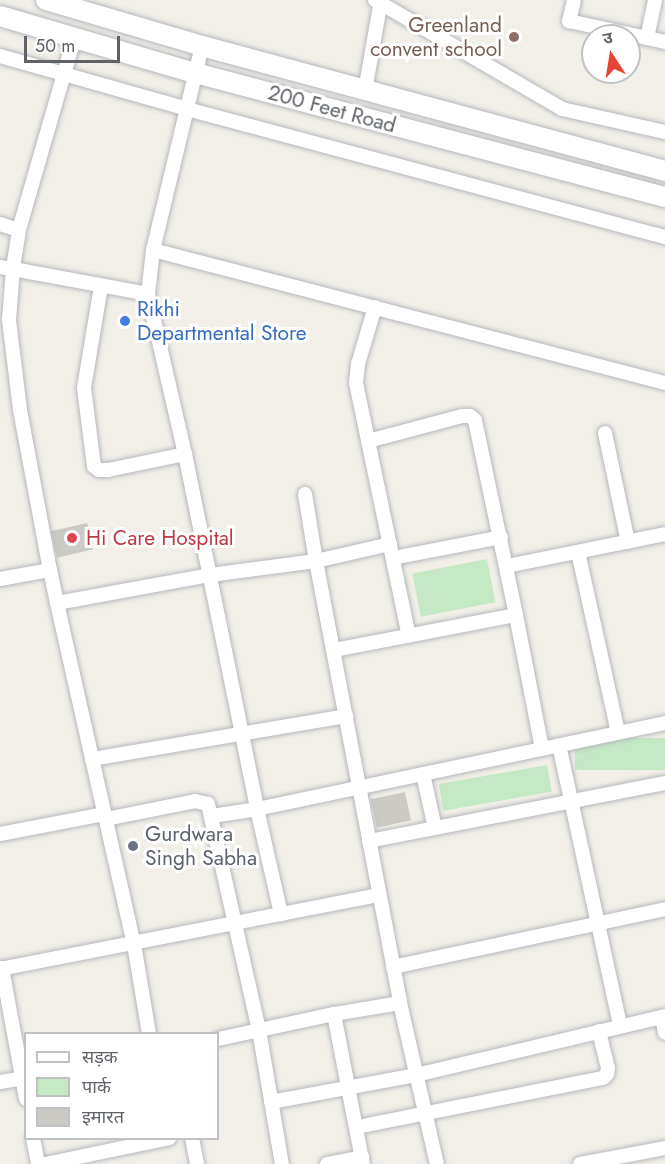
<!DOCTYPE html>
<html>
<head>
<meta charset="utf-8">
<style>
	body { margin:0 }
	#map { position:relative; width:665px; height:1164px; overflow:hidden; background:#f1efe8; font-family:Jost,"Noto Sans Devanagari",sans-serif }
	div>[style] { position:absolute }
	.green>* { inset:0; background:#c5e8c5; transform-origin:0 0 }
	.building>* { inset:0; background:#cccac5; transform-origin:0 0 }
	.roads { filter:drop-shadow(0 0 2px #b5b8bc) drop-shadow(0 0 2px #b5b8bc) }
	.street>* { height:14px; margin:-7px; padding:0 7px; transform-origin:7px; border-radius:7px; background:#fff }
	.secondary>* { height:20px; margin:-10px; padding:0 10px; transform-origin:10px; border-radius:10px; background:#fff }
	.dots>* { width:16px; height:16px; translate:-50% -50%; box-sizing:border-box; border:3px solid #fff; border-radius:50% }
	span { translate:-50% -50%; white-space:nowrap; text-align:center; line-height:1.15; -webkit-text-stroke:6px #fff; paint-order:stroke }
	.education-label { font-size:21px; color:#785e54 }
	.right { translate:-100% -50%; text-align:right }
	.street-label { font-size:21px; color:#5f6368 }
	.shop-label { font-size:21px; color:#366cbe }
	.left { translate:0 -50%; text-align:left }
	.health-label { font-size:21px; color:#be3a42 }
	.worship-label { font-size:21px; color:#5b616d }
	.legend { position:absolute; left:24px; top:1032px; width:195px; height:108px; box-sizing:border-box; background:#fff; border:2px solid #bfc1c3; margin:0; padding:8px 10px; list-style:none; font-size:18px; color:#5f6368 }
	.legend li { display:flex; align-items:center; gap:12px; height:30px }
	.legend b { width:30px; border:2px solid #bfc1c3 }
	.north { position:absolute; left:581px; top:24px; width:60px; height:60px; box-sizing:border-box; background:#fff; border:2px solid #bfc1c3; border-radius:50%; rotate:348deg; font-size:16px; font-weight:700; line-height:24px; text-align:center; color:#5f6368 }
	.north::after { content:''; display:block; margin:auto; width:21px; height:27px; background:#ea4335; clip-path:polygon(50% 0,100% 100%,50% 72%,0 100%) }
	.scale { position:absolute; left:24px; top:36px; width:96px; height:27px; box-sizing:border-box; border:3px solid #5f6368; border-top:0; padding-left:8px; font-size:18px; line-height:21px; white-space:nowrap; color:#5f6368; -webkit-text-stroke:4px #fff; paint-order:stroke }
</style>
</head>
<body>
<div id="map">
	<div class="green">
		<i style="left:487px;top:559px;width:44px;height:76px;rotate:79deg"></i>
		<i style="left:665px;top:738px;width:32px;height:90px;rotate:90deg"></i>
		<i style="left:547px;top:765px;width:27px;height:110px;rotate:80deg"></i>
	</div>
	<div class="building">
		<i style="left:87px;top:523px;width:27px;height:37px;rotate:77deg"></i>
		<i style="left:405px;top:792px;width:29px;height:35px;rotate:78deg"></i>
	</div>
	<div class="roads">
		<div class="street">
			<i style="left:375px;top:0;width:216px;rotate:30.2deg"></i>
			<i style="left:562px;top:109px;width:106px;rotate:12.6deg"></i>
			<i style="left:574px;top:0;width:22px;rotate:103deg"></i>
			<i style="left:569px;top:21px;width:98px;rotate:12.3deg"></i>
			<i style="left:647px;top:38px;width:39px;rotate:-78deg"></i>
			<i style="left:74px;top:39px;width:199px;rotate:106.1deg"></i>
			<i style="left:19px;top:230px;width:39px;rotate:99deg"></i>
			<i style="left:13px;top:269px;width:137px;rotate:10.5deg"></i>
			<i style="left:148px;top:294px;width:44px;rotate:-83.5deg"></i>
			<i style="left:153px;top:250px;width:210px;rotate:-76.5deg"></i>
			<i style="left:0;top:56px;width:194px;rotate:15.8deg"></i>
			<i style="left:187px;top:109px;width:495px;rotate:15deg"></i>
			<i style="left:365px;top:91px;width:92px;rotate:-80deg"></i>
			<i style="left:0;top:224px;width:20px;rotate:18deg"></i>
			<i style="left:153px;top:250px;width:529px;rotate:14.56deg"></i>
			<i style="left:0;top:267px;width:13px;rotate:9deg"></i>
			<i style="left:13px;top:269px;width:51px;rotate:94.5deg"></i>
			<i style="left:9px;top:320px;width:91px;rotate:83deg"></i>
			<i style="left:20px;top:410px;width:163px;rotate:79.4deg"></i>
			<i style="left:101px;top:286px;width:103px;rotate:99.5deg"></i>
			<i style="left:84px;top:388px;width:79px;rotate:82.7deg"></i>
			<i style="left:94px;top:466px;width:6px;rotate:39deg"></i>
			<i style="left:99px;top:470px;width:9px"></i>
			<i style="left:108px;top:470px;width:79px;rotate:-11.7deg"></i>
			<i style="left:148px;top:294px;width:164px;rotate:77deg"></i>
			<i style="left:185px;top:454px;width:362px;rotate:78.5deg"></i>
			<i style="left:257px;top:809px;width:108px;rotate:77.1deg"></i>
			<i style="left:281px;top:914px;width:100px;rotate:-11deg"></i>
			<i style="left:375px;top:307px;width:59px;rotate:106.6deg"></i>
			<i style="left:358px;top:364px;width:19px;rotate:96deg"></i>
			<i style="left:356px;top:383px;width:258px;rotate:78.2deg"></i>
			<i style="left:605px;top:433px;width:111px;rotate:78.1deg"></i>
			<i style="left:305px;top:494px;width:68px;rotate:80.7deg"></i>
			<i style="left:316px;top:561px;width:76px;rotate:-12.9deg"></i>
			<i style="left:578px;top:552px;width:185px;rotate:77.5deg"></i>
			<i style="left:393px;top:558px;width:110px;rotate:-11deg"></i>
			<i style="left:507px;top:566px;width:161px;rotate:-11.4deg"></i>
			<i style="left:0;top:579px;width:51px;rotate:-10.2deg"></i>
			<i style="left:50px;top:570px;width:34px;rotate:78deg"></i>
			<i style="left:57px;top:603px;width:156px;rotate:-10.4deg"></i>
			<i style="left:210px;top:575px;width:107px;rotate:-7.5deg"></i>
			<i style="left:316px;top:561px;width:450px;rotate:79.2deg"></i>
			<i style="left:400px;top:1003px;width:67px;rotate:170.5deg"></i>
			<i style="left:334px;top:1014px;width:153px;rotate:79.1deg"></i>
			<i style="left:57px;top:603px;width:350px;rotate:77.3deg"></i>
			<i style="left:134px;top:944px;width:91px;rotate:80.5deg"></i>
			<i style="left:516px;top:615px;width:136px;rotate:79deg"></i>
			<i style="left:334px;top:650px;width:185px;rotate:-10.9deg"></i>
			<i style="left:516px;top:615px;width:199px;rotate:-101.9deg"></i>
			<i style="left:475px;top:420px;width:6px;rotate:-141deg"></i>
			<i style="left:470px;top:416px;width:8px;rotate:180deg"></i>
			<i style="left:462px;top:416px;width:97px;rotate:165.1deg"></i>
			<i style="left:559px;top:745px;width:287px;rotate:77.7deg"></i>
			<i style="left:92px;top:759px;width:258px;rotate:-9.6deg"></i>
			<i style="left:423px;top:774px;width:55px;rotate:77.5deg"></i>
			<i style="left:212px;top:816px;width:46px;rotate:-8.8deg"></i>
			<i style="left:257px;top:809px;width:417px;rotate:-11.9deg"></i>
			<i style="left:106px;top:819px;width:91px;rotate:-11.4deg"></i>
			<i style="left:195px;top:801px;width:13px;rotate:13deg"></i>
			<i style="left:208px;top:804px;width:232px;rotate:77.3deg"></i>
			<i style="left:259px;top:1030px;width:136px;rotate:80.3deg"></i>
			<i style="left:0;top:834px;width:107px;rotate:-10.8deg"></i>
			<i style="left:369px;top:841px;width:302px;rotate:-11.1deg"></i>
			<i style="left:393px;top:967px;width:278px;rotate:-12deg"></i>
			<i style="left:2px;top:968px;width:133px;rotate:79.6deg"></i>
			<i style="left:0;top:969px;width:286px;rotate:-11.1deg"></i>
			<i style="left:400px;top:1003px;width:165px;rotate:77.1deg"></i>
			<i style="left:662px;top:1017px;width:16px;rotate:79deg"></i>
			<i style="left:218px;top:1039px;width:119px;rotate:-12.2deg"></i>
			<i style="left:0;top:1082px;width:26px;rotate:-9deg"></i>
			<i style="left:271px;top:1102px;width:147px;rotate:-10.5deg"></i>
			<i style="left:416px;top:1075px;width:256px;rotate:-13.3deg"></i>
			<i style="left:357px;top:1127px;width:251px;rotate:-11.3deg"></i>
			<i style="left:603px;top:1078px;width:6px;rotate:-45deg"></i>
			<i style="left:607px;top:1074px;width:6px;rotate:-81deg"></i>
			<i style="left:608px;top:1068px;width:38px;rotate:-104deg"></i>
			<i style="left:33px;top:1138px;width:26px;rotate:79deg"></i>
			<i style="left:192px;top:1138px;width:26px;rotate:79deg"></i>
			<i style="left:45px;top:1164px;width:127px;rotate:-11.8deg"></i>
			<i style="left:327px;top:1164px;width:36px;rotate:-11deg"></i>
			<i style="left:580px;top:1164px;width:86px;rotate:-10.7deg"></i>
		</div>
		<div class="secondary">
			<i style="left:46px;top:0;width:163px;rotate:16.4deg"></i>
			<i style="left:202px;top:46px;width:480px;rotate:15.1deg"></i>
			<i style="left:0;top:16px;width:203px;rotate:16.3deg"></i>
			<i style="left:195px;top:73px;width:486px;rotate:14.8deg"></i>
		</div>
	</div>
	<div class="dots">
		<i style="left:514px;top:37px;background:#8d6e63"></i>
		<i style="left:125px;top:321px;background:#3f7fe0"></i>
		<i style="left:72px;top:538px;background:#e0444e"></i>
		<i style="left:133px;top:846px;background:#6b7280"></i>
	</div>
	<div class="education-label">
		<span class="right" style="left:502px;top:37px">Greenland<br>convent school</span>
	</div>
	<div class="street-label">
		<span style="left:332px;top:109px;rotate:15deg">200 Feet Road</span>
	</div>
	<div class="shop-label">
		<span class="left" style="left:137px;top:321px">Rikhi<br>Departmental Store</span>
	</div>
	<div class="health-label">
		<span class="left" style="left:86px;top:538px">Hi Care Hospital</span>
	</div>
	<div class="worship-label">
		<span class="left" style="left:145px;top:846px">Gurdwara<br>Singh Sabha</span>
	</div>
	<ul class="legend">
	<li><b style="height:8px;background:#fff"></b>सड़क</li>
	<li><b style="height:16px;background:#c5e8c5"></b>पार्क</li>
	<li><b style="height:16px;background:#cccac5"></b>इमारत</li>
	</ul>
	<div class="north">उ</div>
	<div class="scale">50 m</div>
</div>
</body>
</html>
